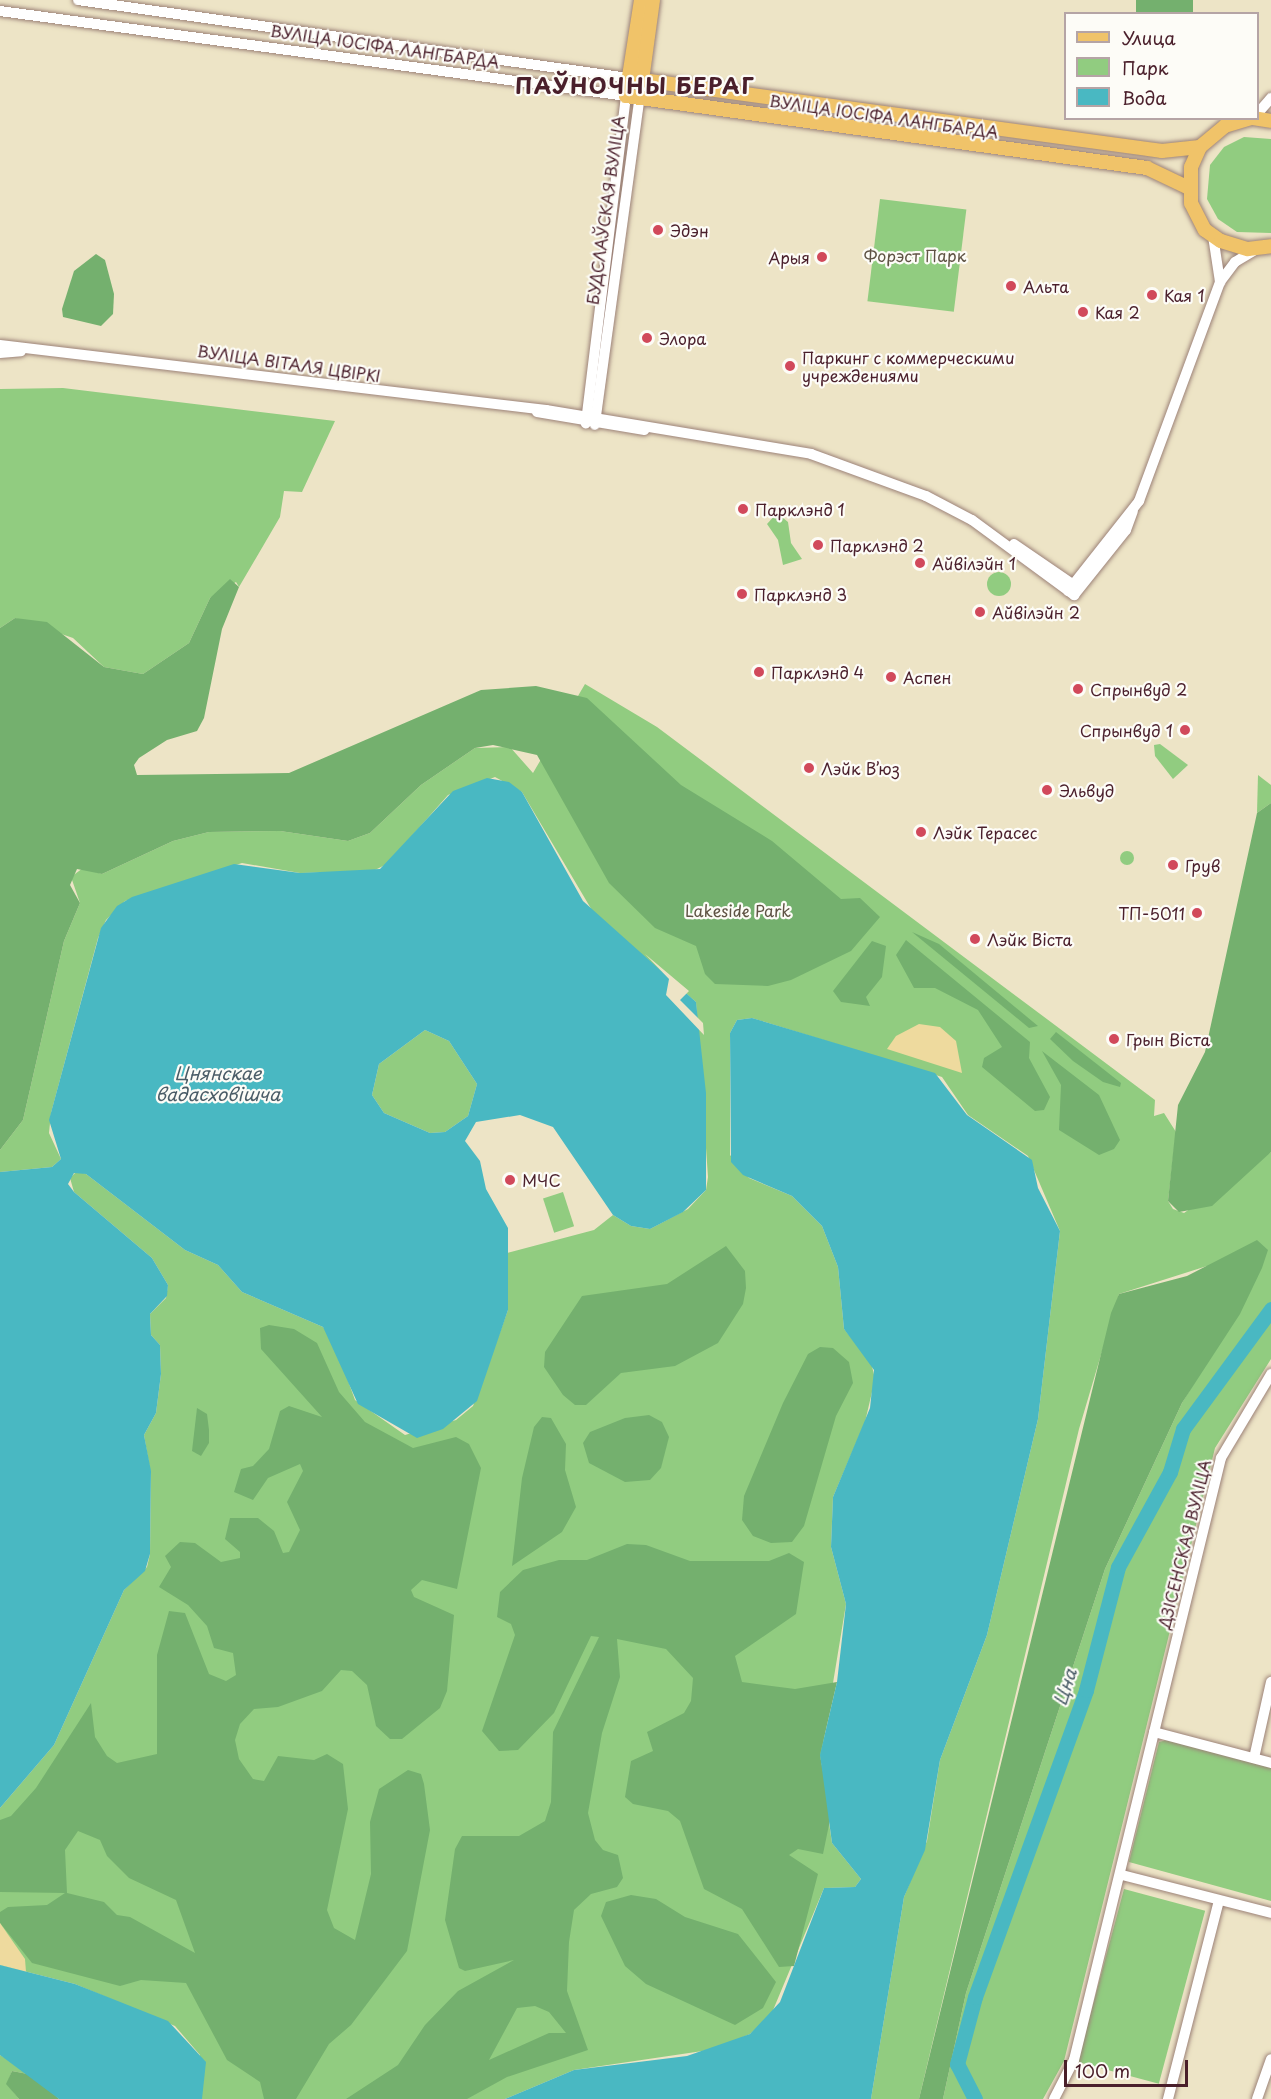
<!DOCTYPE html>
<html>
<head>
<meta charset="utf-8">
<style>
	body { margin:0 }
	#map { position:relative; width:1271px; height:2099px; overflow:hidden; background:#ede4c6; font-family:"Playpen Sans",sans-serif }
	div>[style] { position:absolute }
	.green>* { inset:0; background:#91cc80; transform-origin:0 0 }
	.round { border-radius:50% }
	.forest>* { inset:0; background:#74b06e; transform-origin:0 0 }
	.sand>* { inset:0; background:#eeda9e }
	.water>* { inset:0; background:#49b8c2 }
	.pier>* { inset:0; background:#ede4c6 }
	.river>* { height:15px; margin:-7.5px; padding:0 7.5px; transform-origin:7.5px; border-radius:7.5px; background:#49b8c2 }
	.roads { filter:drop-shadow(0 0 2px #9c8278) drop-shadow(0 0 2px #9c8278) }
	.minor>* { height:10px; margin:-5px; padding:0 5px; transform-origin:5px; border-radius:5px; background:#fff }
	.major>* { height:14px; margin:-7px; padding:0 7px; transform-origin:7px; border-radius:7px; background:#f0c369 }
	.dots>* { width:16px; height:16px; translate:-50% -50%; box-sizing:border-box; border:3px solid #fdfcf7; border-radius:50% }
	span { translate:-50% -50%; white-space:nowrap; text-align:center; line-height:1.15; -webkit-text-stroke:4.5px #fdfcf7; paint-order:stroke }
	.street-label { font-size:16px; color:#4a1f2b }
	.poi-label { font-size:16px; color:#4a1f2b }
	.left { translate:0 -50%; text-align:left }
	.right { translate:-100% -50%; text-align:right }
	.park-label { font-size:16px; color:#5f5344 }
	.water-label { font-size:18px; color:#4a5c67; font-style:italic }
	.district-label { font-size:22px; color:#4a1f2b; font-weight:700; letter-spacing:1.5px }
	.legend { position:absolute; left:1064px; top:12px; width:195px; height:108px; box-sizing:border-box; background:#fdfcf7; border:2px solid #b5a4a5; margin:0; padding:8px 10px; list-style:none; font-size:18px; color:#4a1f2b }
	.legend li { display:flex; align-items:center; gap:12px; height:30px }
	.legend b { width:30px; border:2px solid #b5a4a5 }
	.scale { position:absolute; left:1064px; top:2060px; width:124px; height:27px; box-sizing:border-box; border:3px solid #4a1f2b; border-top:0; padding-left:8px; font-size:18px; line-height:21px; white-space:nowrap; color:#4a1f2b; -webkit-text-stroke:4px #fdfcf7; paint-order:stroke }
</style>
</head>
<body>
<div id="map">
	<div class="green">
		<i style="clip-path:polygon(1244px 137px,1271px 139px,1271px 233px,1237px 232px,1218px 219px,1207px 199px,1210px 165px,1224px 147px)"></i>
		<i style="left:880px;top:199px;width:87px;height:103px;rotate:7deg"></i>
		<i style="clip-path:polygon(63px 388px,335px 421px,302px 492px,284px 491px,280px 517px,239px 587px,236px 582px,210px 598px,189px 643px,143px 674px,104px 667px,73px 638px,15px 618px,0 628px,0 389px)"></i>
		<i style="clip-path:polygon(777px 513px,788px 522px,791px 543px,802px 559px,783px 565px,778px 540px,767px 524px)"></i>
		<i class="round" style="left:987px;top:572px;width:24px;height:24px"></i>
		<i style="clip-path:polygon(585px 684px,657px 727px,1155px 1100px,1154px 1116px,1164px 1113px,1176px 1132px,1168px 1201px,1173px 1209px,1184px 1213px,1271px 1152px,1271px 1359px,1215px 1448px,1064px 2061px,1043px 2099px,943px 2099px,966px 1993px,1105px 1569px,1182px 1403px,1246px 1297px,1207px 1266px,1119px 1294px,1079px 1429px,919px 2099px,871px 2099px,904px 1897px,927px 1841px,940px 1760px,987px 1635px,1038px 1419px,1060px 1231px,1028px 1156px,968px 1115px,942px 1077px,752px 1018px,737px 1020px,730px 1033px,730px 1155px,749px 1178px,792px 1196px,822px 1226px,838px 1267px,844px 1329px,871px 1362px,875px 1379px,865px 1422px,833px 1497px,831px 1547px,846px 1604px,820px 1762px,832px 1843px,861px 1879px,855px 1887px,824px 1888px,771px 2015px,750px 2034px,716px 2049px,574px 2070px,505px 2099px,202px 2099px,200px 2055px,175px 2026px,75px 1984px,0 1965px,0 1808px,54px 1745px,124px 1590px,147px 1567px,150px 1554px,151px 1475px,144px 1435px,156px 1413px,161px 1374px,160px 1345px,151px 1335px,150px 1314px,166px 1298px,168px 1285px,152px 1258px,74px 1192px,70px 1178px,77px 1171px,86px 1174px,185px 1250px,218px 1265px,242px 1292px,323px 1327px,334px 1342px,355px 1400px,405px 1435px,456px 1420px,473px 1406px,508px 1310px,507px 1253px,594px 1230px,613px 1215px,631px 1226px,650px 1229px,688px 1209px,706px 1190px,708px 1177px,696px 1002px,593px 912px,522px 792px,495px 777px,448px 795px,387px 864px,373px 871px,300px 873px,242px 863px,125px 901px,106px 920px,98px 938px,51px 1113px,49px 1133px,61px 1159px,52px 1167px,0 1172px,0 1150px,23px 1120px,64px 941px,80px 903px,71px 877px,83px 868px,102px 874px,173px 841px,209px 832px,280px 831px,348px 841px,370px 833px,421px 785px,475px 748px,510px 747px,533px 773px)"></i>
		<i style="clip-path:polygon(1160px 744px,1188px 765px,1173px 779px,1155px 756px,1154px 745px)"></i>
		<i style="clip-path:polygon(1258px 775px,1271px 785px,1271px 803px,1257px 813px)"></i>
		<i class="round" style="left:1120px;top:851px;width:14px;height:14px"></i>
		<i style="clip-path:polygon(425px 1030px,449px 1041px,477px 1084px,468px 1116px,445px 1132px,430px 1133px,384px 1113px,372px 1095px,379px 1064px)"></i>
		<i style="left:563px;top:1192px;width:36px;height:21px;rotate:72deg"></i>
		<i style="clip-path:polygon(1171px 1739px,1271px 1766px,1271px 1901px,1129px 1862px,1159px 1742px)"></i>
		<i style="left:1124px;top:1889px;width:84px;height:179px;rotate:15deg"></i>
		<i style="clip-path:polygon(0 2055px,33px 2075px,12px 2071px,7px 2084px,19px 2099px,0 2099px)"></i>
	</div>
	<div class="forest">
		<i style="left:1136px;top:0;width:57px;height:13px"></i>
		<i style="clip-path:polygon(96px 254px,105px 260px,114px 294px,113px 314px,101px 326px,63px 317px,62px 309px,74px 271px)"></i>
		<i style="clip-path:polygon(230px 579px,239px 587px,222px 629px,204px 718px,197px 731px,167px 740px,139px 758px,134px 765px,137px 775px,289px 773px,481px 690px,536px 686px,587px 698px,681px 785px,772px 841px,841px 899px,860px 898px,880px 917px,851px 951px,791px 980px,768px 986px,715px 984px,705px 974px,696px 946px,655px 928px,609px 883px,537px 755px,493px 745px,475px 748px,421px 785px,370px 833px,348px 841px,280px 831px,209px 832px,173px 841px,102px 874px,77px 869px,70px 885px,80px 903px,64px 941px,23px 1120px,0 1150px,0 628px,15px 618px,47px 622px,104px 667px,143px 674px,189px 643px,210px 598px)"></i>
		<i style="clip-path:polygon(1271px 803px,1271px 1152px,1212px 1206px,1179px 1212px,1168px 1201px,1178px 1105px,1205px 1052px,1257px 813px)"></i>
		<i style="clip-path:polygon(912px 932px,939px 944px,1038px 1026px,1029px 1028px)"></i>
		<i style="clip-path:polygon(906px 940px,1030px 1042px,1029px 1058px,1050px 1097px,1044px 1110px,1035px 1111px,982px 1067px,984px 1058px,1002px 1047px,978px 1010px,935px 988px,914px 988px,896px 955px)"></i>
		<i style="clip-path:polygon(872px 941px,886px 946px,882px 977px,866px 997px,870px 1006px,841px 1002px,833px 991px)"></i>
		<i style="clip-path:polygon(1056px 1032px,1121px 1083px,1120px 1087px,1103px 1082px,1073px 1061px,1050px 1039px)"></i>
		<i style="clip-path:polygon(1042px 1051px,1099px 1095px,1120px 1140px,1114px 1149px,1099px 1155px,1059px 1130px,1061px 1085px)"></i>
		<i style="clip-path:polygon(1257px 1240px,1268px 1250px,1262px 1268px,1240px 1314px,1182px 1403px,1105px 1569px,966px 1993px,943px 2099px,919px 2099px,1111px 1313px,1119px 1294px,1187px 1276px)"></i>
		<i style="clip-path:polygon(726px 1246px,745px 1271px,746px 1288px,743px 1304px,718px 1343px,675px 1366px,621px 1373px,586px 1405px,575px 1405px,563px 1395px,544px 1367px,545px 1352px,582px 1296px,667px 1284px)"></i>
		<i style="clip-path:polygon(evenodd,269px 1325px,294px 1329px,317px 1343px,339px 1392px,365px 1422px,413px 1448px,456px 1437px,469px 1444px,481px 1468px,457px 1589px,422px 1580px,411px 1590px,414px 1597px,454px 1615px,447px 1691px,440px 1708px,402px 1739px,390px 1739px,376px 1726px,367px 1685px,352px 1671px,341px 1670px,322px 1691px,278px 1707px,254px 1709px,240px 1724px,235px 1740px,239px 1759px,253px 1779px,264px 1781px,278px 1756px,314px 1760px,327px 1754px,343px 1764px,348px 1809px,327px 1910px,334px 1928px,355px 1940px,371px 1874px,370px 1822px,379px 1789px,408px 1770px,421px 1774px,424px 1784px,430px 1830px,407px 1951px,351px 2025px,329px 2044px,296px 2099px,264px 2099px,260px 2082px,227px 2060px,186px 1983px,141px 1980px,120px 1986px,32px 1963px,0 1923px,0 1912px,8px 1907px,47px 1905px,65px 1893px,0 1892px,0 1820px,11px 1816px,36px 1788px,91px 1703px,95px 1737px,107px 1756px,117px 1763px,157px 1754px,157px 1655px,169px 1611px,185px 1613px,209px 1674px,226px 1681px,236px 1675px,233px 1653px,214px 1648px,207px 1626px,188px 1605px,159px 1587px,171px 1567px,165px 1556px,180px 1542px,195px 1543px,221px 1562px,240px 1558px,240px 1552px,225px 1539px,230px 1518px,258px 1518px,274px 1531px,283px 1553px,289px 1552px,300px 1530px,287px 1502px,303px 1471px,300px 1464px,268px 1478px,253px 1500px,234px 1492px,241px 1469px,253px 1466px,269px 1449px,280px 1411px,289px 1406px,322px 1417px,261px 1349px,260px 1328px,269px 1325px,78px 1831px,100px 1840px,107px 1856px,129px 1878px,176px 1900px,195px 1953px,130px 1917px,117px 1915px,104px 1902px,67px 1893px,65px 1850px,78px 1831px)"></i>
		<i style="clip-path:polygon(820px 1347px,833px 1348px,849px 1362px,853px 1383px,836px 1416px,804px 1526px,792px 1542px,771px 1543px,753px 1536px,742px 1520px,744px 1496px,783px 1403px,808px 1354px)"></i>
		<i style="clip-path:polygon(197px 1408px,207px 1414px,209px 1430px,209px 1443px,201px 1456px,192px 1451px)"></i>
		<i style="clip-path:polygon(649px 1415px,662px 1422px,669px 1437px,661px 1468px,650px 1480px,625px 1482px,589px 1463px,583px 1443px,590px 1432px,625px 1418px)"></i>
		<i style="clip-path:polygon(542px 1417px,551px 1418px,566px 1444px,565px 1470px,576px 1507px,562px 1532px,512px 1566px,522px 1478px,534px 1427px)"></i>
		<i style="clip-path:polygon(evenodd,627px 1544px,646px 1545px,690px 1561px,769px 1561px,789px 1553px,804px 1562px,796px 1614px,735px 1656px,742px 1682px,795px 1689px,837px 1682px,820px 1755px,831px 1815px,823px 1854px,798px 1849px,789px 1855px,818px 1874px,794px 1966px,779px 1967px,742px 1909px,704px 1889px,680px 1821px,668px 1811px,633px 1804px,625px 1797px,631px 1761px,653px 1751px,647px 1732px,684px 1713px,691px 1701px,693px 1678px,666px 1649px,617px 1639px,620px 1677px,602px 1733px,588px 1813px,595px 1840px,603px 1850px,618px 1855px,623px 1878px,617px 1887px,591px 1894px,574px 1910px,569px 1942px,567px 1991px,588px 2050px,507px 2077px,467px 2099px,346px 2099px,398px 2065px,425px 2025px,458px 1991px,514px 1960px,465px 1971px,459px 1968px,445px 1920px,455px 1849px,462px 1836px,519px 1836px,545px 1821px,551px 1802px,553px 1732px,599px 1637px,591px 1636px,554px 1713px,518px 1750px,499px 1751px,482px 1731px,515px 1635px,511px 1624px,497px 1617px,500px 1592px,523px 1570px,559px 1560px,587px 1560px,627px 1544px,535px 2006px,549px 2012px,566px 2033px,549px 2033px,489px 2060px,517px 2008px,535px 2006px)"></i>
		<i style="clip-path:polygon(631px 1895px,656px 1899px,685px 1917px,738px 1934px,776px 1982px,763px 2008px,735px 2025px,646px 1984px,625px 1966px,601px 1916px,606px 1902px)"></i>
		<i style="clip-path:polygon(12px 2071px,33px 2075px,59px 2099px,19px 2099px,6px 2084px)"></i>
	</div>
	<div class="sand">
		<i style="clip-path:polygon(919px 1024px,940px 1027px,956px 1041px,962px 1073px,887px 1049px,896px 1036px)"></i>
		<i style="clip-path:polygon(0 1923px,25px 1959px,26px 1972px,0 1965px)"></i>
	</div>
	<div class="water">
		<i style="clip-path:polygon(evenodd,487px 778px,509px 782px,522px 792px,583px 901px,696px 1002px,706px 1093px,706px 1190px,683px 1212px,650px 1229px,631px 1226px,613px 1215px,553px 1127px,520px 1115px,476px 1122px,465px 1141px,480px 1161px,486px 1189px,508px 1228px,508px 1310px,477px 1401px,443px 1429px,417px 1438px,358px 1404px,323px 1327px,242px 1292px,218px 1265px,185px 1250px,86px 1174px,74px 1173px,68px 1184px,74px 1192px,152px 1258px,168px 1285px,167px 1296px,150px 1314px,151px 1335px,160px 1345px,161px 1374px,156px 1413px,144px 1435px,151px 1471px,150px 1554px,145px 1571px,124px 1590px,54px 1745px,0 1808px,0 1172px,52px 1167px,61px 1159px,49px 1120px,101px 928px,117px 906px,132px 897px,234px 864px,300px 873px,380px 869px,453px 791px,487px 778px,425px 1030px,449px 1041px,477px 1084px,468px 1116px,445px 1132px,430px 1133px,384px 1113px,372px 1095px,379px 1064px,425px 1030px)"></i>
		<i style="clip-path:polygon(752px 1018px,935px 1073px,967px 1115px,1032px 1160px,1038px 1188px,1060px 1231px,1038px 1419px,987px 1635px,940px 1760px,925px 1850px,904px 1897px,871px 2099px,505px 2099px,574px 2070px,687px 2056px,750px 2034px,780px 2002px,824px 1888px,855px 1887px,861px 1879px,832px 1843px,820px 1755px,837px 1682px,846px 1604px,831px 1547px,833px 1497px,870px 1408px,874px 1370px,844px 1329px,838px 1267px,822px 1226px,792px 1196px,743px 1175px,731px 1162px,730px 1033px,737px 1020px)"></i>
		<i style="clip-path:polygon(0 1965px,75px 1984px,168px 2021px,206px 2062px,202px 2099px,59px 2099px,0 2055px)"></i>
	</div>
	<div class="pier">
		<i style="clip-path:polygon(645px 954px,689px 991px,680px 1000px,703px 1023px,704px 1035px,666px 995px,669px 979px)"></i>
	</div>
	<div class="river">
		<i style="left:975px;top:2099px;width:39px;rotate:-117deg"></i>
		<i style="left:957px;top:2064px;width:69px;rotate:-75deg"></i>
		<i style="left:975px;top:1997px;width:326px;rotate:-70.1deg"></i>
		<i style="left:1086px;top:1690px;width:127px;rotate:-75.4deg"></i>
		<i style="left:1118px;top:1567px;width:108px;rotate:-61.3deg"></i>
		<i style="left:1170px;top:1472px;width:45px;rotate:-73.2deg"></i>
		<i style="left:1183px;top:1429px;width:149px;rotate:-53.7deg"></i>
	</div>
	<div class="roads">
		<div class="minor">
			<i style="left:78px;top:0;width:570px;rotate:8.07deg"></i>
			<i style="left:642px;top:80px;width:348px;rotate:97.8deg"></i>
			<i style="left:0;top:11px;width:632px;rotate:7.73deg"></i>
			<i style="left:626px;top:96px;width:330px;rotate:97deg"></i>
			<i style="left:1258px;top:113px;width:20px;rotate:-49deg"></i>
			<i style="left:1213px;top:236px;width:47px;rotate:81.3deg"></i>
			<i style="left:0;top:345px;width:550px;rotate:6.79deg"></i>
			<i style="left:546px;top:410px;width:269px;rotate:9.4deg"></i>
			<i style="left:811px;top:454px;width:122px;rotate:20.1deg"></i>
			<i style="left:926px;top:496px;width:52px;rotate:27.6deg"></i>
			<i style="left:972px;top:520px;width:127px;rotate:36.3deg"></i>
			<i style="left:1074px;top:595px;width:83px;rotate:-51.3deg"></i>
			<i style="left:1126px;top:530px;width:20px;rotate:-70deg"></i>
			<i style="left:0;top:353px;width:21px;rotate:-5deg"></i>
			<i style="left:537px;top:412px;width:109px;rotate:9.5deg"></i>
			<i style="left:1014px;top:544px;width:78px;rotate:34.5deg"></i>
			<i style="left:1068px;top:591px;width:115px;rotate:-51.7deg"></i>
			<i style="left:1139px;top:501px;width:233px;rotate:-69.7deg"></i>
			<i style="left:1220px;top:282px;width:25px;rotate:-53deg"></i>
			<i style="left:1235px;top:262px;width:26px;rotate:-31deg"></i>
			<i style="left:1154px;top:1732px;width:121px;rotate:14.8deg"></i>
			<i style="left:1254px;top:1758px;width:78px;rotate:-77.4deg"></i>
			<i style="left:1122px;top:1875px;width:154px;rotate:14.3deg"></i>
			<i style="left:1054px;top:2099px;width:44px;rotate:-62.9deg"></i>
			<i style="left:1074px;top:2060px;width:620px;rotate:-76.28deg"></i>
			<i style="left:1221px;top:1458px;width:98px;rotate:-59.2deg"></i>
			<i style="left:1168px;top:2099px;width:205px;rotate:-75.6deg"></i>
			<i style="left:1257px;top:2099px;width:42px;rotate:-70.7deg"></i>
		</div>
		<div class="major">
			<i style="left:641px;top:0;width:97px;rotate:98.9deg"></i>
			<i style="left:626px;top:96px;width:526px;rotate:7.87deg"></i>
			<i style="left:1147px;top:168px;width:47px;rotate:25.5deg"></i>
			<i style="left:653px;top:0;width:81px;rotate:97.8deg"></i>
			<i style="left:642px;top:80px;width:525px;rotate:7.77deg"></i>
			<i style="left:1162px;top:151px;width:38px;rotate:-6deg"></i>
			<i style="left:1251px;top:118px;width:27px;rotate:163deg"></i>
			<i style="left:1225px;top:126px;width:33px;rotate:140deg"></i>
			<i style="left:1200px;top:147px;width:22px;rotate:114deg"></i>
			<i style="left:1191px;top:167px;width:36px;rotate:90deg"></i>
			<i style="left:1191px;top:203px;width:30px;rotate:63deg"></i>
			<i style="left:1205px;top:230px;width:19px;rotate:35deg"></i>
			<i style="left:1221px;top:241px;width:28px;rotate:17deg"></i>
			<i style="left:1248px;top:249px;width:23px;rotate:-7deg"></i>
			<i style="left:1253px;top:118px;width:18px;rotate:9deg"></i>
		</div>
	</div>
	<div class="dots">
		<i style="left:658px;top:230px;background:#d1495b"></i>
		<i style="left:822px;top:257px;background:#d1495b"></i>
		<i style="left:1011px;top:286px;background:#d1495b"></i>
		<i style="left:1152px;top:295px;background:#d1495b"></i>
		<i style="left:1083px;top:312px;background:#d1495b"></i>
		<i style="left:647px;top:338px;background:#d1495b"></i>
		<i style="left:790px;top:366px;background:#d1495b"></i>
		<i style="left:743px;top:509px;background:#d1495b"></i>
		<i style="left:818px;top:545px;background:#d1495b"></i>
		<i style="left:920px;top:563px;background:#d1495b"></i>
		<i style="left:742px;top:594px;background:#d1495b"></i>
		<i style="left:980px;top:612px;background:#d1495b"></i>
		<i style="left:759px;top:672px;background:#d1495b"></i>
		<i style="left:891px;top:677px;background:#d1495b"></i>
		<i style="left:1078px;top:689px;background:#d1495b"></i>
		<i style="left:1185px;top:730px;background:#d1495b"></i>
		<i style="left:809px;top:768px;background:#d1495b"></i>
		<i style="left:1047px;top:790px;background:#d1495b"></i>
		<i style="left:921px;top:832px;background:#d1495b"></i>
		<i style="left:1173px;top:865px;background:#d1495b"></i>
		<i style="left:1197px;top:913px;background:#d1495b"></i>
		<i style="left:975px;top:939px;background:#d1495b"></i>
		<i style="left:1114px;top:1039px;background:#d1495b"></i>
		<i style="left:510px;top:1180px;background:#d1495b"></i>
	</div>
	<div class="street-label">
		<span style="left:385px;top:46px;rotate:8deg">ВУЛІЦА ІОСІФА ЛАНГБАРДА</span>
		<span style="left:884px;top:116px;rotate:8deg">ВУЛІЦА ІОСІФА ЛАНГБАРДА</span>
		<span style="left:605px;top:210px;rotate:-82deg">БУДСЛАЎСКАЯ ВУЛІЦА</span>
		<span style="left:289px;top:363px;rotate:8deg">ВУЛІЦА ВІТАЛЯ ЦВІРКІ</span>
		<span style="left:1184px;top:1544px;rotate:-76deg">ДЗІСЕНСКАЯ ВУЛІЦА</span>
	</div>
	<div class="poi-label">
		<span class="left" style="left:670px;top:230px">Эдэн</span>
		<span class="right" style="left:810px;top:257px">Арыя</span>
		<span class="left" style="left:1023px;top:286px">Альта</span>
		<span class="left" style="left:1164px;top:295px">Кая 1</span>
		<span class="left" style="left:1095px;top:312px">Кая 2</span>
		<span class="left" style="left:659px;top:338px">Элора</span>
		<span class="left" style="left:802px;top:366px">Паркинг с коммерческими<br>учреждениями</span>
		<span class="left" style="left:755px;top:509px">Парклэнд 1</span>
		<span class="left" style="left:830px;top:545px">Парклэнд 2</span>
		<span class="left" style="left:932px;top:563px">Айвілэйн 1</span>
		<span class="left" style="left:754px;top:594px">Парклэнд 3</span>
		<span class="left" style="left:992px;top:612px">Айвілэйн 2</span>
		<span class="left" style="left:771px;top:672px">Парклэнд 4</span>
		<span class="left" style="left:903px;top:677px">Аспен</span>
		<span class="left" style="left:1090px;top:689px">Спрынвуд 2</span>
		<span class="right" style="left:1173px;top:730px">Спрынвуд 1</span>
		<span class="left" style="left:821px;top:768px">Лэйк В’юз</span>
		<span class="left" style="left:1059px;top:790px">Эльвуд</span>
		<span class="left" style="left:933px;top:832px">Лэйк Терасес</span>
		<span class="left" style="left:1185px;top:865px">Грув</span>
		<span class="right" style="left:1185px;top:913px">ТП-5011</span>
		<span class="left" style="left:987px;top:939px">Лэйк Вiста</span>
		<span class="left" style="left:1126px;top:1039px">Грын Вiста</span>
		<span class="left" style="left:522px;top:1180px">МЧС</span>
	</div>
	<div class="park-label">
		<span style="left:915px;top:255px">Форэст Парк</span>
		<span style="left:738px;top:910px">Lakeside Park</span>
	</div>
	<div class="water-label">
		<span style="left:218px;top:1084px">Цнянскае<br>вадасховішча</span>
		<span style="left:1065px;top:1687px;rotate:-72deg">Цна</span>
	</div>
	<div class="district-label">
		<span style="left:635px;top:85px">ПАЎНОЧНЫ БЕРАГ</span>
	</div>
	<ul class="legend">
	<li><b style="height:8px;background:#f0c369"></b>Улица</li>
	<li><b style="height:16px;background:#91cc80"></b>Парк</li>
	<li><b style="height:16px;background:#49b8c2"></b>Вода</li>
	</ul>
	<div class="scale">100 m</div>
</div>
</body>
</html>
